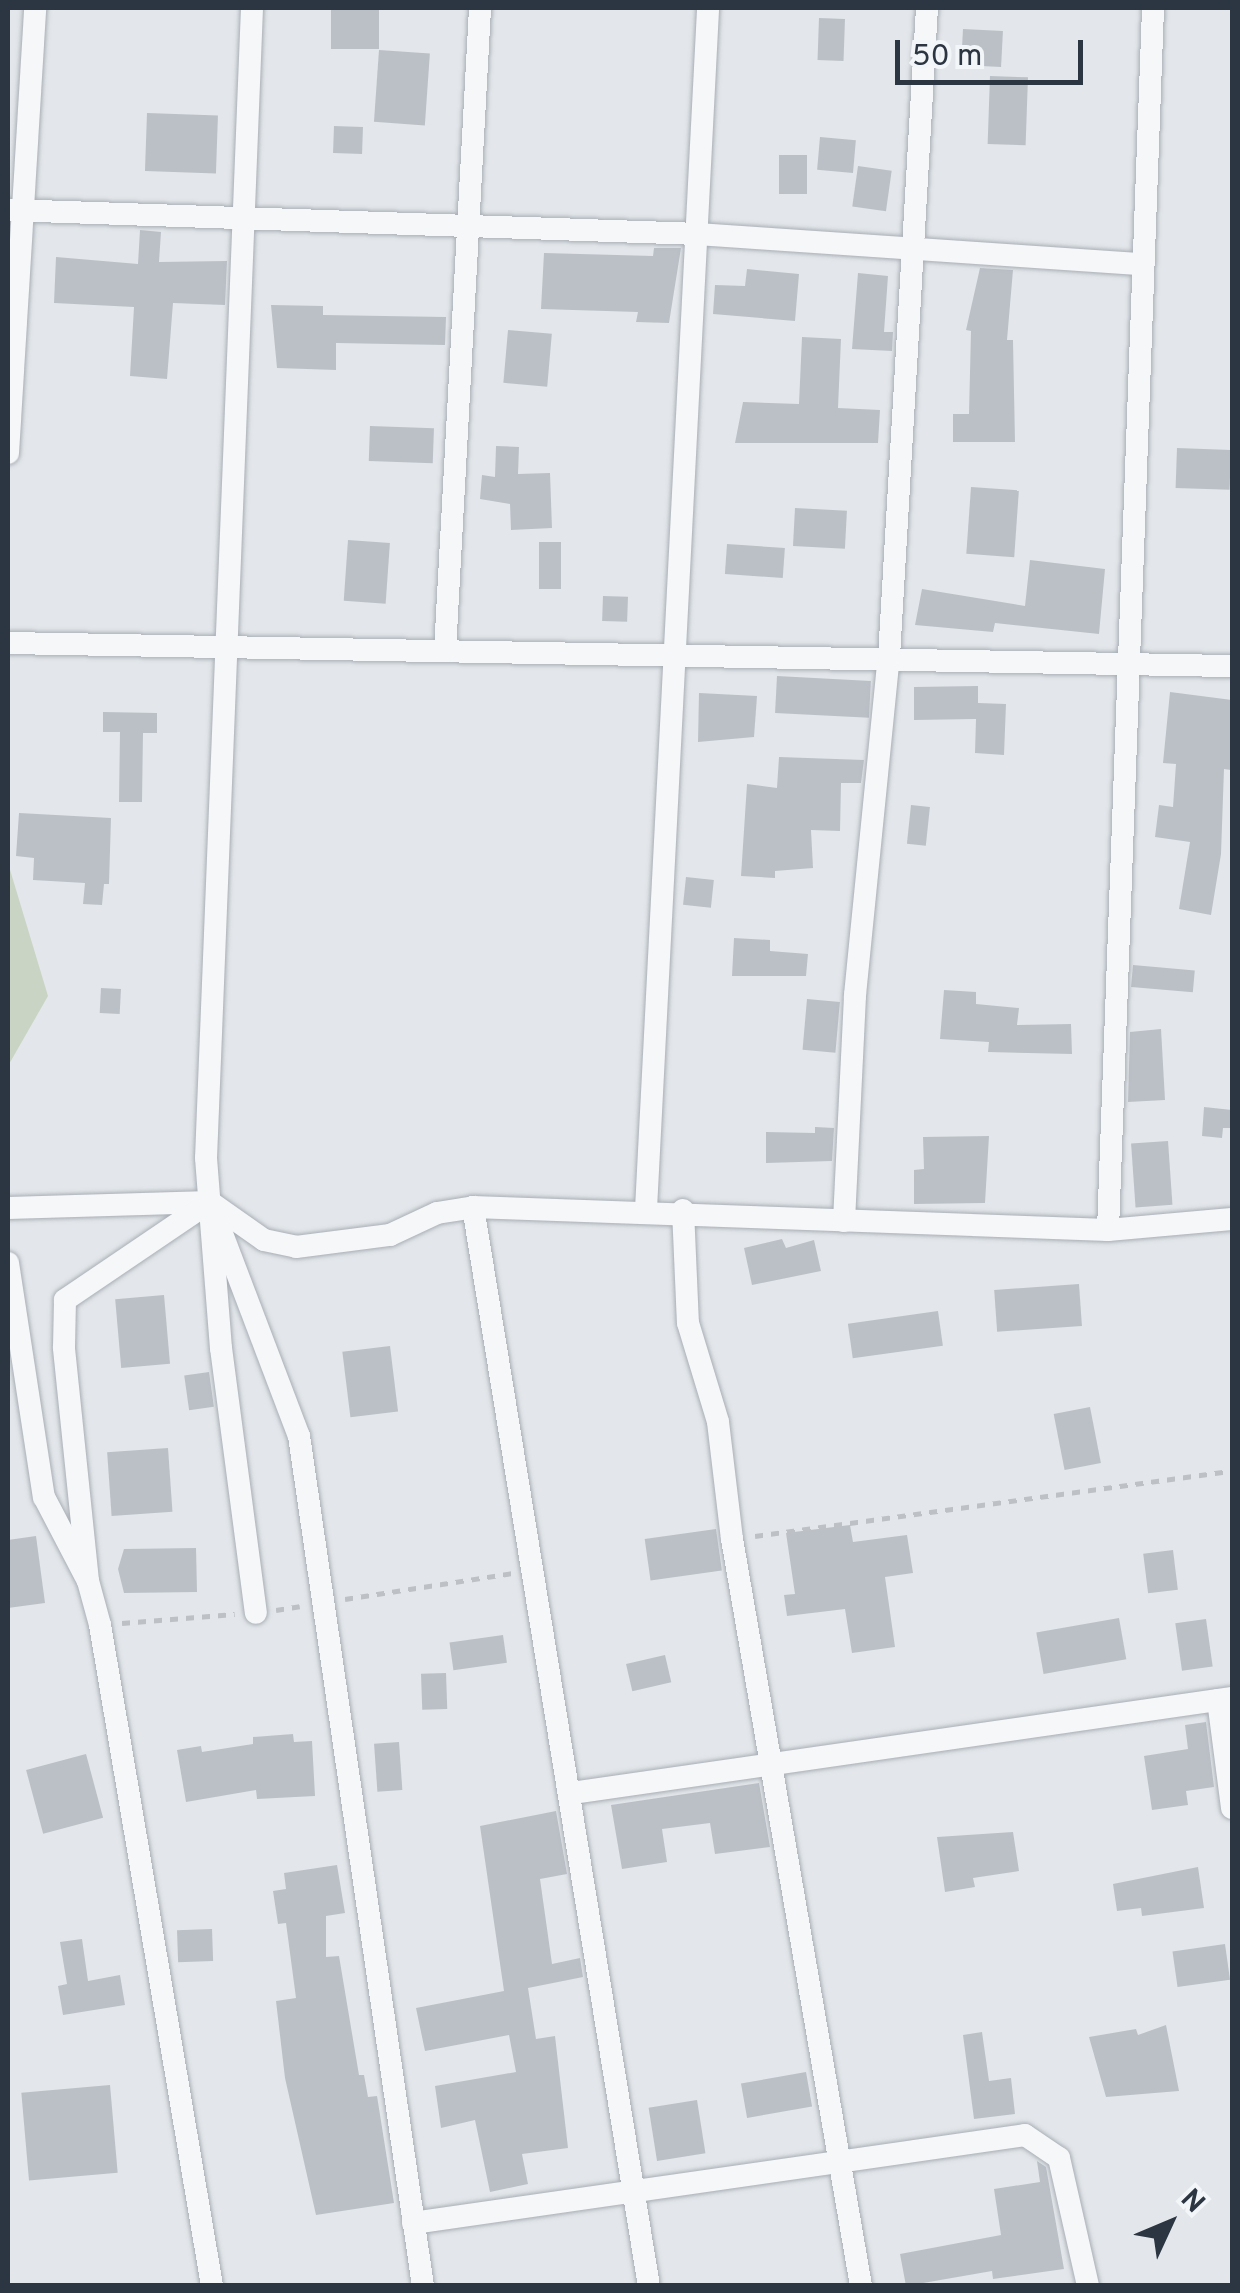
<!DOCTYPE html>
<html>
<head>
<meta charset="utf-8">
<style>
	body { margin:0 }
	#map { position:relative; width:1240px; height:2293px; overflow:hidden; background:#e3e7eb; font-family:Overpass,sans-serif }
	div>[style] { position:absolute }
	.green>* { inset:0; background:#cad4c5 }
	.building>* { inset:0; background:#bbc0c7; transform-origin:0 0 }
	.path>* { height:5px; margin-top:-2.5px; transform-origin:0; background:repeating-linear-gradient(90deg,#bdc1c6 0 8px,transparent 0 16px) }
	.roads { filter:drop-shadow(0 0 2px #a8aeb5) drop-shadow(0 0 2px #a8aeb5) }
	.minor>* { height:22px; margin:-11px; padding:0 11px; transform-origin:11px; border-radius:11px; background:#f6f7f9 }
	span { translate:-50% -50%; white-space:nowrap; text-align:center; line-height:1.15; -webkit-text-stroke:9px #f3f6f8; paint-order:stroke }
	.frame { position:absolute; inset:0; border:10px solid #2c3642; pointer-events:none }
	.north { position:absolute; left:1120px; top:2173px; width:100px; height:100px; -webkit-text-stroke:8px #f3f6f8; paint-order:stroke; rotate:46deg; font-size:28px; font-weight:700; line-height:40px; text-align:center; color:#2c3642 }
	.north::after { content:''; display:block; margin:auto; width:35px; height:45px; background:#2c3642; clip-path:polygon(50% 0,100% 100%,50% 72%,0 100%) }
	.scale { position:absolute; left:895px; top:40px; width:188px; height:45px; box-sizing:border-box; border:5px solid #2c3642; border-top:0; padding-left:12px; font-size:30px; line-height:35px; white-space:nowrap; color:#2c3642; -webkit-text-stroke:8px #f3f6f8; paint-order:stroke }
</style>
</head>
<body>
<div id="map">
	<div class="green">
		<i style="clip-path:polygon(8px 863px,48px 996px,8px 1066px)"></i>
	</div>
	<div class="building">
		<i style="left:331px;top:8px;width:48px;height:41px"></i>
		<i style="left:819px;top:18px;width:26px;height:42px;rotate:2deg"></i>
		<i style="left:963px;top:29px;width:40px;height:36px;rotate:3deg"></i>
		<i style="left:379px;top:50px;width:51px;height:72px;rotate:4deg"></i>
		<i style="left:990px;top:76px;width:38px;height:68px;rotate:2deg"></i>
		<i style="left:147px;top:113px;width:71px;height:58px;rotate:2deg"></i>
		<i style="left:334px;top:126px;width:29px;height:27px;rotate:2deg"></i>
		<i style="left:820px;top:137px;width:36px;height:33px;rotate:5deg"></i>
		<i style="left:779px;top:155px;width:28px;height:39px"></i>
		<i style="left:858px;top:166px;width:34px;height:41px;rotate:8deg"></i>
		<i style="clip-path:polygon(140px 230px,161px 232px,159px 262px,227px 261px,225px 305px,173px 303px,167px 379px,130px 376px,134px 307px,54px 303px,56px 257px,138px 264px)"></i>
		<i style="clip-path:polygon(654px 248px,681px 248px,669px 323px,636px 322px,638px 312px,541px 309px,544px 253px,653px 256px)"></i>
		<i style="clip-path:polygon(980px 268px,1013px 270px,1007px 340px,1013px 340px,1015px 442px,953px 442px,953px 414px,969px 414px,971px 331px,966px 330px)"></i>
		<i style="clip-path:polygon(747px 269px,799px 274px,795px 321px,713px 314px,715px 285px,745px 286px)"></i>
		<i style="clip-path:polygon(858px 273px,888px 276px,884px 332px,893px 332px,892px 351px,852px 349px)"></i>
		<i style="clip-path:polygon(271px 305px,323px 306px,323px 315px,446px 317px,445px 345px,336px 343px,336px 370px,277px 368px)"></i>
		<i style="left:508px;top:330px;width:44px;height:53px;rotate:5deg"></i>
		<i style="clip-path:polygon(802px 337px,841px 339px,838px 408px,880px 410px,878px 443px,735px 443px,743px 402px,799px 404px)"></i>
		<i style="left:370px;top:426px;width:64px;height:35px;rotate:2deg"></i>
		<i style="clip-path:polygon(496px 446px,519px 447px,518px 474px,550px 473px,552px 528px,511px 530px,510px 504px,480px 499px,482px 475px,495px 477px)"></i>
		<i style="left:1177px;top:448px;width:54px;height:40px;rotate:2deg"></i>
		<i style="left:971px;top:487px;width:48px;height:67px;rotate:4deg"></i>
		<i style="left:795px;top:508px;width:52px;height:38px;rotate:3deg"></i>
		<i style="left:348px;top:540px;width:42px;height:61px;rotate:4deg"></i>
		<i style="left:539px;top:542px;width:22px;height:47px"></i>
		<i style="left:727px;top:544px;width:58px;height:30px;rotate:4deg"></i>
		<i style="clip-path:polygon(1030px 560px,1105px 569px,1099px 634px,995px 623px,993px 632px,915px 625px,922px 589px,1025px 606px)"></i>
		<i style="left:603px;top:596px;width:25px;height:25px;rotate:2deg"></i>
		<i style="left:777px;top:676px;width:94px;height:37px;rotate:3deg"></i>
		<i style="clip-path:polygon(978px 686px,978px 703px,1006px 704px,1004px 755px,975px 753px,976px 719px,914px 720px,914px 687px)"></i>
		<i style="clip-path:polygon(1170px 692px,1232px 700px,1231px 770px,1224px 769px,1221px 854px,1211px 915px,1179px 909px,1190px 842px,1155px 837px,1159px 805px,1173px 807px,1176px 764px,1163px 763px)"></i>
		<i style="clip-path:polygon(699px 693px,757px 696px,754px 737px,698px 742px)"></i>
		<i style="clip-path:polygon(103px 712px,157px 713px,157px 733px,143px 733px,142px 802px,119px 802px,120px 732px,103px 732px)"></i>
		<i style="clip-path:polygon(779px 757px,864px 760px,861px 783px,841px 783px,840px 831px,811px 830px,813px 868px,775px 871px,775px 878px,741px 876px,747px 784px,777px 788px)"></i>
		<i style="left:911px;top:805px;width:19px;height:39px;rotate:6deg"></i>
		<i style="clip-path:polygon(19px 813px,111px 818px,109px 884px,104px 884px,102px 905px,83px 904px,85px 883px,33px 880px,34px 858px,16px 856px)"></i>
		<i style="left:686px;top:877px;width:28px;height:28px;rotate:6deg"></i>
		<i style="clip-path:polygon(734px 938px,770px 940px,770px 951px,808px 954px,806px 976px,732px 976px)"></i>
		<i style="left:1133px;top:965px;width:62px;height:22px;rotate:5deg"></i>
		<i style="left:101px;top:988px;width:20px;height:25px;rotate:3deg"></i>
		<i style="clip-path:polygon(944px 990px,976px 992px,976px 1004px,1019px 1008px,1017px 1025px,1071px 1024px,1072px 1054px,988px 1052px,989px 1042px,940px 1039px)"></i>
		<i style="left:807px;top:999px;width:33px;height:51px;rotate:5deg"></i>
		<i style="clip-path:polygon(1161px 1029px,1165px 1100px,1128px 1102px,1130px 1032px)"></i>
		<i style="clip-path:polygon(1204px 1107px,1232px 1110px,1232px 1128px,1223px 1128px,1222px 1138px,1202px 1136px)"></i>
		<i style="clip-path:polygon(815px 1127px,834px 1128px,832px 1161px,766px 1163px,766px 1132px,815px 1133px)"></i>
		<i style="clip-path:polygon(989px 1136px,985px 1203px,914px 1204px,914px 1170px,924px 1169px,923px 1137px)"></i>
		<i style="left:1168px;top:1141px;width:64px;height:37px;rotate:86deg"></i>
		<i style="clip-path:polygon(782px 1239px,786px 1248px,814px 1240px,821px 1271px,752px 1285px,744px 1248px)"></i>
		<i style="left:1079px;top:1284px;width:42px;height:85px;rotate:86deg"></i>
		<i style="left:164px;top:1295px;width:69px;height:49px;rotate:85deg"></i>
		<i style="left:938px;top:1311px;width:35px;height:91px;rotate:82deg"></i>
		<i style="left:390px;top:1346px;width:66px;height:48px;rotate:83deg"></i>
		<i style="left:209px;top:1372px;width:35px;height:25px;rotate:82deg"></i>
		<i style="left:1090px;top:1407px;width:57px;height:37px;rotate:79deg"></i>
		<i style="left:168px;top:1448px;width:64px;height:61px;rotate:86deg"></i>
		<i style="clip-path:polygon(850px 1525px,853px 1542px,907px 1535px,913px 1573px,885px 1577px,895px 1647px,852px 1653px,845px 1609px,787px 1616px,784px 1595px,795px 1594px,786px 1533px)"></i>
		<i style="left:716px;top:1529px;width:42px;height:72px;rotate:82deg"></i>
		<i style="clip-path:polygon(36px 1536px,45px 1603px,8px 1608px,8px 1540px)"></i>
		<i style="clip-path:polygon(196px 1548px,197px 1592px,124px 1593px,118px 1569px,124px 1549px)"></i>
		<i style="left:1173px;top:1550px;width:40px;height:30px;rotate:83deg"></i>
		<i style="left:1119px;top:1618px;width:42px;height:84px;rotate:80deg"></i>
		<i style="left:1206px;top:1619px;width:48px;height:31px;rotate:82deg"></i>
		<i style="left:503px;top:1635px;width:28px;height:54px;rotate:82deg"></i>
		<i style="left:665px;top:1655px;width:28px;height:40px;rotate:77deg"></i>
		<i style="left:446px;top:1673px;width:36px;height:25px;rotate:88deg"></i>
		<i style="clip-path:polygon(1206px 1722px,1214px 1787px,1186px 1791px,1188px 1805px,1152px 1810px,1144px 1756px,1188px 1749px,1185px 1725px)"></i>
		<i style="clip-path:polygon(293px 1734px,294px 1742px,312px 1741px,315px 1796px,257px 1799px,256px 1790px,186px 1802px,177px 1750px,201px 1746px,202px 1752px,253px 1744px,253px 1737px)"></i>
		<i style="left:399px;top:1742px;width:48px;height:25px;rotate:86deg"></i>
		<i style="left:86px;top:1754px;width:66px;height:62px;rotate:75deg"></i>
		<i style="clip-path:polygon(759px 1783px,770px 1847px,715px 1854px,710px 1823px,662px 1829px,667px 1862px,622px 1869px,611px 1805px)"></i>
		<i style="clip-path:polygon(556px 1811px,567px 1874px,540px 1879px,552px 1964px,580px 1958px,583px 1977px,528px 1988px,536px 2039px,555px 2036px,568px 2148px,522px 2154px,528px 2184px,490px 2192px,475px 2120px,441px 2128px,435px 2086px,516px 2072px,509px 2035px,425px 2051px,416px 2008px,504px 1991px,480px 1826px)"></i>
		<i style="clip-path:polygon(1013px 1832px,1019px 1871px,973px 1878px,975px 1887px,945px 1892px,937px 1837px)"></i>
		<i style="clip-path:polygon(337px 1865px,345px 1913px,326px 1916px,326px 1957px,339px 1956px,359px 2075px,364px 2075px,368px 2097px,377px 2096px,394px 2203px,316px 2215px,285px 2078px,276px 2001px,296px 1998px,286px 1923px,278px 1924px,273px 1891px,286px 1889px,284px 1873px)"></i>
		<i style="clip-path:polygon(1198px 1867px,1204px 1908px,1142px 1916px,1141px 1908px,1117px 1911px,1113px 1884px)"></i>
		<i style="left:212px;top:1929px;width:32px;height:35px;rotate:88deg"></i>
		<i style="clip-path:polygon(82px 1939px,88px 1981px,120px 1975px,125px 2005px,63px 2015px,58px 1986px,67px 1984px,60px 1942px)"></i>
		<i style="left:1225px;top:1944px;width:36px;height:53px;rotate:82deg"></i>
		<i style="clip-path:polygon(1166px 2025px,1179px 2091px,1106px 2097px,1089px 2037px,1136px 2029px,1138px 2035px)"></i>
		<i style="clip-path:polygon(982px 2032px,989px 2081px,1011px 2078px,1015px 2114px,974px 2119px,963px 2035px)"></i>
		<i style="left:806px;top:2072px;width:35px;height:66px;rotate:80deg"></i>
		<i style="left:110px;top:2085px;width:88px;height:89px;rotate:85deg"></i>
		<i style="left:697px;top:2100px;width:54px;height:49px;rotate:81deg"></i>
		<i style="clip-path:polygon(1037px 2161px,1046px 2167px,1064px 2269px,993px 2279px,992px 2271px,906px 2286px,900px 2254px,1001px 2235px,994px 2189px,1040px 2182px)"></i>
	</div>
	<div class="path">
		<i style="left:755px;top:1536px;width:481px;rotate:-7.8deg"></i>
		<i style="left:345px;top:1599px;width:169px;rotate:-8.8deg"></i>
		<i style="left:276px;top:1610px;width:24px;rotate:-9deg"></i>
		<i style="left:122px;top:1623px;width:113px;rotate:-4.6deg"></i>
	</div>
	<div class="roads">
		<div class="minor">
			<i style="left:252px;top:8px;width:1151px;rotate:92.29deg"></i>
			<i style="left:206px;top:1158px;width:191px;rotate:85.5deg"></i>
			<i style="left:221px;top:1348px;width:267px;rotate:82.5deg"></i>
			<i style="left:8px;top:210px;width:689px;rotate:1.99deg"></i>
			<i style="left:697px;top:234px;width:446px;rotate:3.9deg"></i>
			<i style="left:8px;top:453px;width:446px;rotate:-86.5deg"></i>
			<i style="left:8px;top:643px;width:1224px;rotate:1.08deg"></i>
			<i style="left:445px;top:651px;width:644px;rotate:-86.88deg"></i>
			<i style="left:473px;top:1207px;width:1093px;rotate:80.74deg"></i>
			<i style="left:8px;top:1208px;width:202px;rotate:-1.7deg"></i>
			<i style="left:210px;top:1202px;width:66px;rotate:35.1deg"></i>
			<i style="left:264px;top:1240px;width:33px;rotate:12deg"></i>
			<i style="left:296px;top:1247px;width:95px;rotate:-7.3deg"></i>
			<i style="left:390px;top:1235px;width:52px;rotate:-25.1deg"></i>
			<i style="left:437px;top:1213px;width:36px;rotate:-9deg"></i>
			<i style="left:473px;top:1207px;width:635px;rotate:2.07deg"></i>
			<i style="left:1108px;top:1230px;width:124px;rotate:-5.1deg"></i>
			<i style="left:646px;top:1209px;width:1203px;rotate:-87.04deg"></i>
			<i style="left:683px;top:1210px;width:113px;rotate:87.5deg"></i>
			<i style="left:688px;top:1323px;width:103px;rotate:73.1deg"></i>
			<i style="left:718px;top:1422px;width:118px;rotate:83.2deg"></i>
			<i style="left:732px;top:1539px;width:758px;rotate:80.2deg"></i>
			<i style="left:844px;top:1221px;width:226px;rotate:-87.2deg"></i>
			<i style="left:855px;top:995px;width:340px;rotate:-84.3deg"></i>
			<i style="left:889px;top:657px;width:650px;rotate:-86.65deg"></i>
			<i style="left:1108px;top:1230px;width:1223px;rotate:-87.89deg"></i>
			<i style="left:8px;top:1263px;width:237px;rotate:81.3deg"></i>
			<i style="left:44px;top:1497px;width:95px;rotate:62.4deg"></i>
			<i style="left:88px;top:1581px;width:46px;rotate:74.7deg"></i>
			<i style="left:100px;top:1625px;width:670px;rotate:80.38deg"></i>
			<i style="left:88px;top:1581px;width:235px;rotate:-95.9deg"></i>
			<i style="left:64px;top:1347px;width:47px;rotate:-88.8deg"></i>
			<i style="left:65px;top:1300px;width:175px;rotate:-34.1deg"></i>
			<i style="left:210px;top:1202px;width:250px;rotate:69.2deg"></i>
			<i style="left:299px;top:1436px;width:859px;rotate:81.7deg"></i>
			<i style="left:1218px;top:1700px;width:109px;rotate:82.6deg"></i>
			<i style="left:572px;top:1793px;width:667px;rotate:-8.19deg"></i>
			<i style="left:413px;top:2223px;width:618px;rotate:-8.18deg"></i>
			<i style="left:1025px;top:2135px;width:41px;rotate:34.1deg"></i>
			<i style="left:1059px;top:2158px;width:131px;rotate:77.2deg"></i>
		</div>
	</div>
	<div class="frame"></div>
	<div class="north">N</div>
	<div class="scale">50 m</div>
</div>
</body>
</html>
